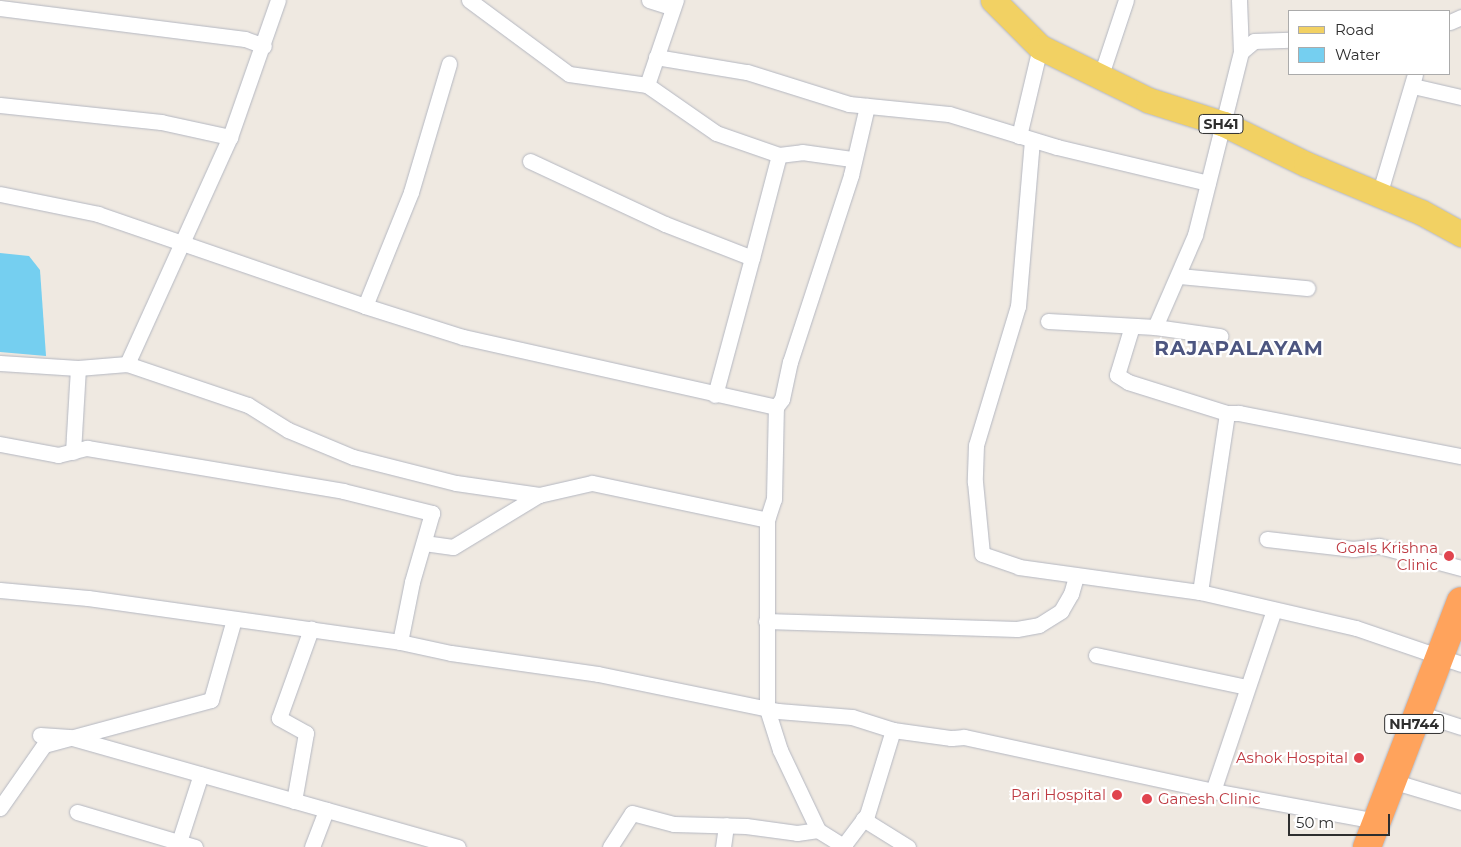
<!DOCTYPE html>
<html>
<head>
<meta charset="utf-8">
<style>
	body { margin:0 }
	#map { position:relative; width:1461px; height:847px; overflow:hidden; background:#efe9e1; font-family:Montserrat,sans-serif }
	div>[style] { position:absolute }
	.water>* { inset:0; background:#75cff0 }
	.roads { filter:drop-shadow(0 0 1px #b4b7c1) drop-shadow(0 0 1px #b4b7c1) }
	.street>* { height:15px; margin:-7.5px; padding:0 7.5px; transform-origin:7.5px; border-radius:7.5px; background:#fff }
	.primary>* { height:25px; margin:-12.5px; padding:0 12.5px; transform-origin:12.5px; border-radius:12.5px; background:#f2d163 }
	.highway>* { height:28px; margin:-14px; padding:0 14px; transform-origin:14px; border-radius:14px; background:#ffa35c }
	.dots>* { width:14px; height:14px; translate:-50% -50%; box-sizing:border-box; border:2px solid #fff; border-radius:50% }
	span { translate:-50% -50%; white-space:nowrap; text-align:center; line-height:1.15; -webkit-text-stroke:4.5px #fff; paint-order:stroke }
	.shield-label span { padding:1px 4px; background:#fff; border:1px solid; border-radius:4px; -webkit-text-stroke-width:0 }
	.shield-label { font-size:14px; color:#2e2e2e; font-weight:700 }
	.health-label { font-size:15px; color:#be3a42 }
	.right { translate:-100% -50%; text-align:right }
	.left { translate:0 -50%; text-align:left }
	.district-label { font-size:20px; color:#4d5680; font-weight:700; letter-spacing:1px }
	.legend { position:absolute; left:1288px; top:10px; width:162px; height:65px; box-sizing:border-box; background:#fff; border:1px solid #ababab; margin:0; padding:6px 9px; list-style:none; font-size:15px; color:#2e2e2e }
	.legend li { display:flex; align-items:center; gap:10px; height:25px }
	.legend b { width:25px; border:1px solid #ababab }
	.scale { position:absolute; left:1288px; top:814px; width:102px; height:22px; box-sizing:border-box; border:2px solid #2e2e2e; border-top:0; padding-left:6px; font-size:15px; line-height:18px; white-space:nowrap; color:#2e2e2e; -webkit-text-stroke:4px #fff; paint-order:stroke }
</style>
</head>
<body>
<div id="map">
	<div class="water">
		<i style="clip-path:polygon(0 253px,29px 256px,40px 270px,46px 356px,0 352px)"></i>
	</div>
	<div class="roads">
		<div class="street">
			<i style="left:469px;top:0;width:124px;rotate:36.5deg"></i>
			<i style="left:569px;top:74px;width:79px;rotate:8deg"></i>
			<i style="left:647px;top:85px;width:84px;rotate:34.8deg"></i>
			<i style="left:716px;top:133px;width:67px;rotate:19.2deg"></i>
			<i style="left:779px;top:155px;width:23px;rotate:-7deg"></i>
			<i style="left:802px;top:152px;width:50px;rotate:8deg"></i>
			<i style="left:649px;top:0;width:25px;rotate:18deg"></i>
			<i style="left:1239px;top:0;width:52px;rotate:87.8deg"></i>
			<i style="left:0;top:8px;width:247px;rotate:7.2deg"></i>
			<i style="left:245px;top:39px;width:20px;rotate:20deg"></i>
			<i style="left:1450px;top:22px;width:12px;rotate:-24deg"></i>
			<i style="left:656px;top:57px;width:92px;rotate:9.4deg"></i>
			<i style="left:747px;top:72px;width:107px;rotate:17.4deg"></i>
			<i style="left:849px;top:104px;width:100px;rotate:5.7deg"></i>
			<i style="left:949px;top:114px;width:113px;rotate:17deg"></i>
			<i style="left:1057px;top:147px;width:155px;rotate:13.4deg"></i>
			<i style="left:1101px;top:75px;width:79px;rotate:-71.6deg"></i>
			<i style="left:647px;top:85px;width:90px;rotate:-71.2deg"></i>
			<i style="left:1413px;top:86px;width:49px;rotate:12.9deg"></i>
			<i style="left:0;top:105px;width:162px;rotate:6deg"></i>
			<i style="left:161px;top:122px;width:71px;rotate:12.3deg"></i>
			<i style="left:1019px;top:136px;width:91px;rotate:-76.7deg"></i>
			<i style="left:1032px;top:140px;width:167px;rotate:94.8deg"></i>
			<i style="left:1018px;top:306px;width:145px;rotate:106.8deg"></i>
			<i style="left:976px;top:445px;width:37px;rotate:92deg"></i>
			<i style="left:975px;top:482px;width:72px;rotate:84.4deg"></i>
			<i style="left:982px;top:554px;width:39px;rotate:19deg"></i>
			<i style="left:1019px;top:567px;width:183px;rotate:7.9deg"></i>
			<i style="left:1200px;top:592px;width:160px;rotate:13deg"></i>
			<i style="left:1356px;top:628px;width:111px;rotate:18.9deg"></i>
			<i style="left:530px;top:161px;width:149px;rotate:25deg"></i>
			<i style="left:665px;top:224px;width:93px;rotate:21.3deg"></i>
			<i style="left:752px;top:258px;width:106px;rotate:-75.3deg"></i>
			<i style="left:0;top:194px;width:100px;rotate:11.5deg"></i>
			<i style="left:98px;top:214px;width:282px;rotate:19deg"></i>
			<i style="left:365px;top:306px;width:103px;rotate:17.6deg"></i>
			<i style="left:463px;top:337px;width:321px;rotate:12.6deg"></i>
			<i style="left:1379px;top:195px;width:126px;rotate:-73.4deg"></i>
			<i style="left:1179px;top:276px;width:129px;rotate:5.4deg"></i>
			<i style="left:365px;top:306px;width:123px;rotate:-68deg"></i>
			<i style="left:411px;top:192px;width:134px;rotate:-73.5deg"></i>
			<i style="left:1048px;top:321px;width:107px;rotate:3.2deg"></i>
			<i style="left:1155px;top:327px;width:66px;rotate:7.9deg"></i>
			<i style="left:1132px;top:326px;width:51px;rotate:107deg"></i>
			<i style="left:1117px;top:375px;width:13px;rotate:32deg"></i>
			<i style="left:1128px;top:382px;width:104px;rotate:17.4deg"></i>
			<i style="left:1227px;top:413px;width:12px"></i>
			<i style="left:1239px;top:413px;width:226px;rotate:11deg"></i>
			<i style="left:1155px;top:327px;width:100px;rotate:-66.5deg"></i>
			<i style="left:1195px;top:235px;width:189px;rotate:-75.9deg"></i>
			<i style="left:1241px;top:52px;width:17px;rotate:-40deg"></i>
			<i style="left:1254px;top:41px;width:36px;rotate:-2deg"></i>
			<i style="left:0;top:363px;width:78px;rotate:3.7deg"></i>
			<i style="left:78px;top:368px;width:49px;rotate:-4.7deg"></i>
			<i style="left:127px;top:364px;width:128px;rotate:18.7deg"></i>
			<i style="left:248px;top:405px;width:47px;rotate:32deg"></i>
			<i style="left:288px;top:430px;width:70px;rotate:22.6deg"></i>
			<i style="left:353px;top:457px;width:106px;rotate:14.2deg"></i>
			<i style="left:456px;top:483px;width:84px;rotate:8.2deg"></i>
			<i style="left:127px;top:364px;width:249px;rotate:-65.6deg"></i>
			<i style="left:230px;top:137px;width:145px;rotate:-70.7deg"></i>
			<i style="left:715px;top:395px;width:142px;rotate:-74.9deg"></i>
			<i style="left:0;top:444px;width:59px;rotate:10.7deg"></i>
			<i style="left:58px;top:455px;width:30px;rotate:-14deg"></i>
			<i style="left:87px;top:448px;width:260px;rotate:9.5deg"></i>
			<i style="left:343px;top:491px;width:92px;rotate:13.9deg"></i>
			<i style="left:432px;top:513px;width:72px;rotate:106.2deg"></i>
			<i style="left:412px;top:582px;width:61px;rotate:101.3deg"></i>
			<i style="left:73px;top:452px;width:84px;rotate:-86.6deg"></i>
			<i style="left:1267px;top:539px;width:87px;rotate:6.6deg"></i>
			<i style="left:1353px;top:549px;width:26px;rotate:-7deg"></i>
			<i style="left:1379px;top:546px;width:85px;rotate:15deg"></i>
			<i style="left:424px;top:543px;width:29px;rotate:8deg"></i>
			<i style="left:453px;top:547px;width:100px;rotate:-31.2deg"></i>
			<i style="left:539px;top:495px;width:54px;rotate:-12.8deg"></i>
			<i style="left:592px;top:483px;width:179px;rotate:11.9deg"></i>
			<i style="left:0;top:590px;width:88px;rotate:5.2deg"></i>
			<i style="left:88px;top:598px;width:315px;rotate:8deg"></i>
			<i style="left:400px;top:642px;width:52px;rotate:12.2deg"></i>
			<i style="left:451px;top:653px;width:148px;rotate:8.1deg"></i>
			<i style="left:598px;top:674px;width:184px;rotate:11.6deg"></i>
			<i style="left:778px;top:711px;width:74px;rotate:4.6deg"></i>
			<i style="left:852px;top:717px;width:43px;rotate:17.6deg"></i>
			<i style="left:893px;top:730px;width:59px;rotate:7.9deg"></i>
			<i style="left:951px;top:738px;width:13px;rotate:-4deg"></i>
			<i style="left:964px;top:737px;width:255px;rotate:12.2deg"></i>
			<i style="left:1213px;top:791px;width:167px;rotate:10.4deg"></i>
			<i style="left:1200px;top:592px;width:181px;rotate:-81.4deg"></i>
			<i style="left:766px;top:621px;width:251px;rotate:1.8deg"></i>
			<i style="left:1017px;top:629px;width:22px;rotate:-10deg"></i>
			<i style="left:1039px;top:625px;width:26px;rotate:-32deg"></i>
			<i style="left:1061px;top:611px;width:20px;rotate:-60deg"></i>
			<i style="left:1071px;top:594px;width:19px;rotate:-74deg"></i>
			<i style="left:1096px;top:655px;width:154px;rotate:12deg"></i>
			<i style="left:1418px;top:713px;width:45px;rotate:18deg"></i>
			<i style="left:40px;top:735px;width:29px;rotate:4deg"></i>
			<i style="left:69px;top:737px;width:404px;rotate:15.8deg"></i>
			<i style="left:1392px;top:781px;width:72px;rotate:16.9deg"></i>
			<i style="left:1213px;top:791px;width:191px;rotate:-71.4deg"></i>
			<i style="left:294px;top:801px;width:69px;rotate:-80deg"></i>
			<i style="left:306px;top:733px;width:31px;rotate:-151deg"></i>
			<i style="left:279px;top:718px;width:95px;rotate:-70.2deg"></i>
			<i style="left:0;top:808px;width:77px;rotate:-55.1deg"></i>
			<i style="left:44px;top:745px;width:173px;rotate:-15.1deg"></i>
			<i style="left:211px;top:700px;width:84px;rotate:-74.1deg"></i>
			<i style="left:77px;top:812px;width:123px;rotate:16.5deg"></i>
			<i style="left:863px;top:819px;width:53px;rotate:31.9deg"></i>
			<i style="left:179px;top:842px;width:71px;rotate:-72.1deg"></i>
			<i style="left:844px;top:845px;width:38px;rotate:-53deg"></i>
			<i style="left:867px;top:815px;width:89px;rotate:-73deg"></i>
			<i style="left:312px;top:847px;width:40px;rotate:-69deg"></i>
			<i style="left:610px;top:847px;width:40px;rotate:-57.1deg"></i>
			<i style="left:632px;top:813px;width:43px;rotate:14.7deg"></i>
			<i style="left:674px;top:824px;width:72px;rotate:1.6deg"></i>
			<i style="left:746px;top:826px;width:51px;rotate:7.8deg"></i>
			<i style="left:797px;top:833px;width:21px;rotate:-8deg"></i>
			<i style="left:723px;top:847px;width:22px;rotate:-82deg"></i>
			<i style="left:845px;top:847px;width:32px;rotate:-148deg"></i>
			<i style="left:818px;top:830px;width:89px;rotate:-115.4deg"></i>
			<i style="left:780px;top:750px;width:43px;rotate:-107.6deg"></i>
			<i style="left:767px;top:709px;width:189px;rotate:-90deg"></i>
			<i style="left:767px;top:520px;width:22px;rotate:-72deg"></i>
			<i style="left:774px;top:499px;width:92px;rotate:-88.8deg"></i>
			<i style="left:776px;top:407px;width:10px;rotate:-53deg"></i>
			<i style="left:782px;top:399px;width:38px;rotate:-78deg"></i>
			<i style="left:790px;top:362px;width:197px;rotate:-71.9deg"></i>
			<i style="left:851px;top:175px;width:71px;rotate:-76.9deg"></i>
		</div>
		<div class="primary">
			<i style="left:993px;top:0;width:66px;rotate:45deg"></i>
			<i style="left:1040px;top:47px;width:120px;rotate:26.1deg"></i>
			<i style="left:1148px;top:100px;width:80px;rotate:17.5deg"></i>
			<i style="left:1224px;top:124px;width:91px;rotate:26deg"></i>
			<i style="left:1306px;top:164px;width:125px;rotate:22.7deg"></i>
			<i style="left:1421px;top:212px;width:46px;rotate:28.8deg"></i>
		</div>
		<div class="highway">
			<i style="left:1367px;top:847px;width:263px;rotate:-69.1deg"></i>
		</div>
	</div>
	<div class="dots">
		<i style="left:1449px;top:556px;background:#e0444e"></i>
		<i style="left:1359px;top:758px;background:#e0444e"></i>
		<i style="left:1117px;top:795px;background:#e0444e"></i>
		<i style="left:1147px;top:799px;background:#e0444e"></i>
	</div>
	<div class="shield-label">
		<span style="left:1221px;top:124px">SH41</span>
		<span style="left:1414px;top:724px">NH744</span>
	</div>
	<div class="health-label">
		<span class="right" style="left:1438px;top:556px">Goals Krishna<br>Clinic</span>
		<span class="right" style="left:1348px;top:758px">Ashok Hospital</span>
		<span class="right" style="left:1106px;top:795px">Pari Hospital</span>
		<span class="left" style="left:1158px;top:799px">Ganesh Clinic</span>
	</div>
	<div class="district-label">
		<span style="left:1239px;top:348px">RAJAPALAYAM</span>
	</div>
	<ul class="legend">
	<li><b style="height:6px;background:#f2d163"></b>Road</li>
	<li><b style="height:14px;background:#75cff0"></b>Water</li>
	</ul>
	<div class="scale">50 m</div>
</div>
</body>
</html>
